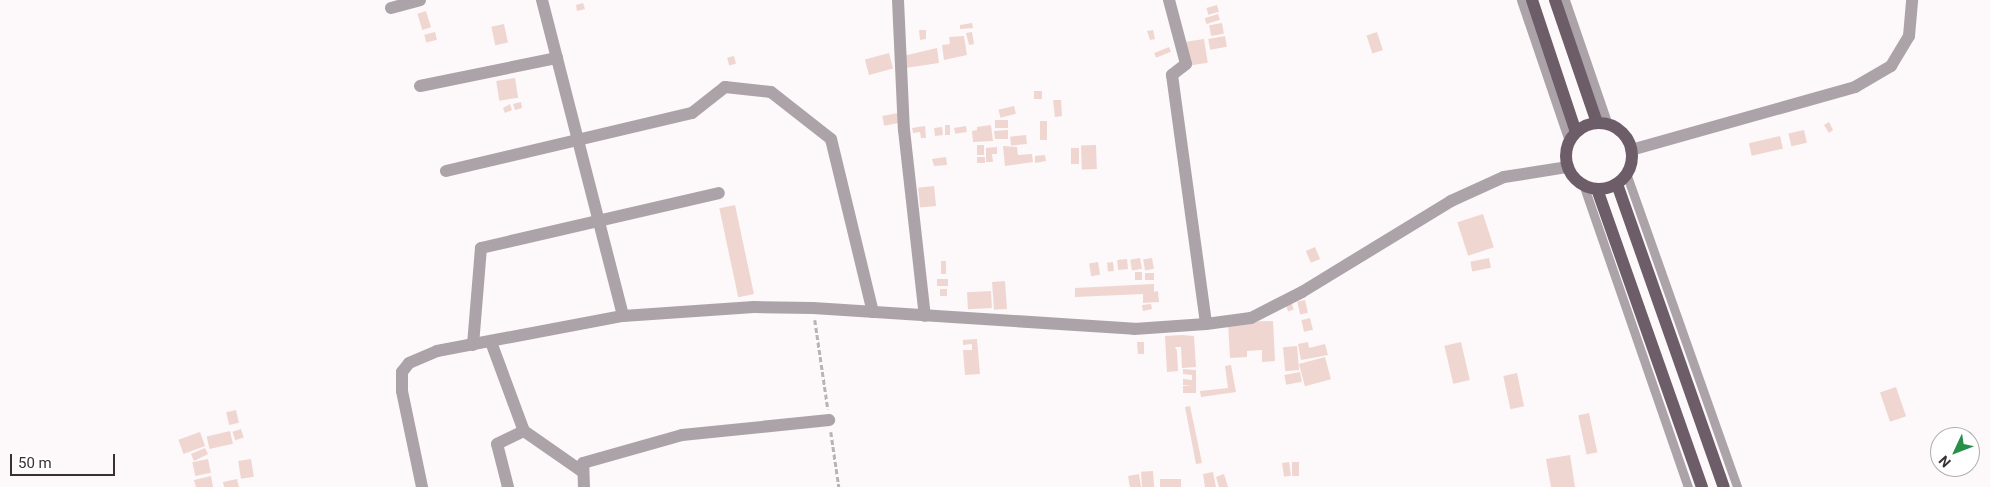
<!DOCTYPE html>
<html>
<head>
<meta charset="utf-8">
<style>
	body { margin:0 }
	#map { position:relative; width:1990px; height:487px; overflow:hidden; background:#fdf8f9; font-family:Roboto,sans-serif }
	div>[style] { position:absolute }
	.building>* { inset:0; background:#f0d6d0; transform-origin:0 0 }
	.path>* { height:2.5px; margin-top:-1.25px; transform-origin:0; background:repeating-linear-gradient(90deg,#bab2b4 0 5px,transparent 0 7.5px) }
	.service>* { height:9px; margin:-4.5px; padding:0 4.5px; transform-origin:4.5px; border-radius:4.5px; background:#aca3a9 }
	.minor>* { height:12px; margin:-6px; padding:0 6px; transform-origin:6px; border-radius:6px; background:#aca3a9 }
	.tertiary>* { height:12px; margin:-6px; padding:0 6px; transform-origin:6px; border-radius:6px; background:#aca3a9 }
	.primary>* { height:12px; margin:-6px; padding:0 6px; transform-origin:6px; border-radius:6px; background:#6d5d68 }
	.primary>.ring { margin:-6px; padding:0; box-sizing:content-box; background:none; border:12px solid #6d5d68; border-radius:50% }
	span { translate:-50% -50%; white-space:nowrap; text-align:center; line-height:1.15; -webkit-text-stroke:4px #fff; paint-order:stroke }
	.north { position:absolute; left:1930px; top:427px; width:50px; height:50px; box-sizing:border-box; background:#fff; border:1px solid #b0acad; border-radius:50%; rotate:227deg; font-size:14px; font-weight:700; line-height:20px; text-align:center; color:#3a2f31 }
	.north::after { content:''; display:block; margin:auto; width:18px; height:22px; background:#278f46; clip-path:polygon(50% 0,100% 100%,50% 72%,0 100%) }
	.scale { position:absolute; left:10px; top:454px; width:105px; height:22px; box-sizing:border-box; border:2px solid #3a2f31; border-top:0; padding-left:6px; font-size:15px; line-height:18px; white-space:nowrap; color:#3a2f31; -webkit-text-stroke:4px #fff; paint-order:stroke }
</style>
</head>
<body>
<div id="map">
	<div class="building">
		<i style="clip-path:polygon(583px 3px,585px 9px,577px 11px,576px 5px)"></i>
		<i style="left:1217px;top:5px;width:7px;height:11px;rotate:74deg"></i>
		<i style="left:426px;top:11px;width:17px;height:9px;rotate:73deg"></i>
		<i style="left:1218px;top:14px;width:6px;height:14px;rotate:72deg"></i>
		<i style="clip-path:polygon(972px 23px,973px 28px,960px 29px,960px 25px)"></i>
		<i style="left:1222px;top:23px;width:11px;height:13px;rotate:80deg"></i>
		<i style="left:504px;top:24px;width:19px;height:13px;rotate:78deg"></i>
		<i style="clip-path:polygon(919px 30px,926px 30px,926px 39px,920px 40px)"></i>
		<i style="clip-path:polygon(1153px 30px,1155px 39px,1150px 40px,1147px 31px)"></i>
		<i style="left:435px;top:32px;width:8px;height:11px;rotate:76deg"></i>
		<i style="clip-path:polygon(972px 32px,974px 44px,969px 45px,966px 33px)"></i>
		<i style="left:1377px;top:32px;width:19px;height:11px;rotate:72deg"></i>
		<i style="clip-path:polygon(964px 36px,967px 55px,944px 60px,942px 45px,950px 44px,949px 37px)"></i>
		<i style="left:1225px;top:36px;width:11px;height:17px;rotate:80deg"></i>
		<i style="left:1204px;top:39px;width:24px;height:18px;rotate:81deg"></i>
		<i style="left:1169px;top:47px;width:5px;height:16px;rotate:68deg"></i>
		<i style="clip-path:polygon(937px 48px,939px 63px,905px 68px,903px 56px)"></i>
		<i style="left:889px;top:53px;width:16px;height:25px;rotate:75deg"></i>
		<i style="left:734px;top:56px;width:8px;height:7px;rotate:76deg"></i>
		<i style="left:515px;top:78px;width:20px;height:19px;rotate:81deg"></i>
		<i style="left:1034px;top:91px;width:8px;height:8px"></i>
		<i style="clip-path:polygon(1053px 100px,1061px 100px,1062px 116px,1055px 117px)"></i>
		<i style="clip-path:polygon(521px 102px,522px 108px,515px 110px,513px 104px)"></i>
		<i style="clip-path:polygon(510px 104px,512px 110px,505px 113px,503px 108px)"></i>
		<i style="left:1014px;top:106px;width:8px;height:16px;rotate:76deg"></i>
		<i style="left:898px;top:113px;width:10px;height:16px;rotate:79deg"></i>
		<i style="left:1008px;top:120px;width:8px;height:13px;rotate:90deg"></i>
		<i style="left:1040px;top:121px;width:7px;height:19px"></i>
		<i style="clip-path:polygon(1829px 122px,1833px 130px,1829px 133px,1824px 125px)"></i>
		<i style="left:945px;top:125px;width:5px;height:10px"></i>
		<i style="clip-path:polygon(991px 125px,993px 141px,973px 142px,972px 131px,977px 130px,977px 127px)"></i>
		<i style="clip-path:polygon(925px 126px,926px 138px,921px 138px,920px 132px,913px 133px,912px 128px)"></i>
		<i style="left:966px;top:126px;width:6px;height:12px;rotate:81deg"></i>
		<i style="left:942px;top:127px;width:8px;height:8px;rotate:83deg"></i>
		<i style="clip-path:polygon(1008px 130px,1008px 139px,995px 139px,994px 131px)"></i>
		<i style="left:1804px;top:130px;width:13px;height:16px;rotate:77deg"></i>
		<i style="left:1026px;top:135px;width:9px;height:16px;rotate:84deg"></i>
		<i style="left:1780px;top:136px;width:13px;height:32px;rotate:77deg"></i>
		<i style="left:977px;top:145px;width:7px;height:10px"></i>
		<i style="left:1096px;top:145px;width:24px;height:15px;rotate:88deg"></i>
		<i style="clip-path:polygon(1003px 146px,1017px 147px,1018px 155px,1032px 154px,1033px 162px,1005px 166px)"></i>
		<i style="clip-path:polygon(997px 147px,997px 154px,992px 154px,993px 162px,986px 162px,986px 148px)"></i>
		<i style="left:1071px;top:148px;width:8px;height:16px"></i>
		<i style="clip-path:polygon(1045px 155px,1046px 161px,1035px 163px,1035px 156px)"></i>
		<i style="clip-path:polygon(946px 157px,947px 165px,934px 166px,932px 159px)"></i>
		<i style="left:977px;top:157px;width:8px;height:6px"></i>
		<i style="left:934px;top:186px;width:20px;height:16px;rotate:84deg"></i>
		<i style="left:735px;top:205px;width:91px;height:16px;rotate:78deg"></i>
		<i style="left:1483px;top:214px;width:35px;height:27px;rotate:72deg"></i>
		<i style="left:1315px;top:247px;width:13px;height:10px;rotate:67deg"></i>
		<i style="left:1140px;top:258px;width:11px;height:10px;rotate:80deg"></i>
		<i style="left:1152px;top:258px;width:11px;height:9px;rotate:80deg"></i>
		<i style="left:1489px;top:258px;width:10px;height:19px;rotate:79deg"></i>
		<i style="left:1127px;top:259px;width:10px;height:10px;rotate:84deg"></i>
		<i style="left:941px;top:261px;width:5px;height:13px"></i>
		<i style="left:1098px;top:262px;width:13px;height:9px;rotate:81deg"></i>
		<i style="left:1113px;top:262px;width:9px;height:6px;rotate:84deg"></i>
		<i style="left:1135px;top:272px;width:7px;height:8px"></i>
		<i style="left:1145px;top:273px;width:9px;height:7px"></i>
		<i style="left:948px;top:279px;width:7px;height:11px;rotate:90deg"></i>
		<i style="left:1005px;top:281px;width:28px;height:13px;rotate:86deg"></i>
		<i style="clip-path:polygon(1154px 284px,1154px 292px,1158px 291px,1159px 302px,1143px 303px,1143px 294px,1075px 297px,1075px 288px)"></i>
		<i style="left:940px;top:289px;width:7px;height:7px"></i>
		<i style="left:991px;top:291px;width:17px;height:24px;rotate:87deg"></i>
		<i style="left:1305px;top:300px;width:13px;height:8px;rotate:77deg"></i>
		<i style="left:1291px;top:301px;width:9px;height:6px;rotate:72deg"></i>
		<i style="clip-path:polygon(1151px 304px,1152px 309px,1143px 311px,1142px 305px)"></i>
		<i style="left:1310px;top:318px;width:12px;height:9px;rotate:76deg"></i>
		<i style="clip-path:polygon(1273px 321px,1275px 361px,1262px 362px,1262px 350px,1247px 351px,1247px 357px,1230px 358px,1228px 322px)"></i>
		<i style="clip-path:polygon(1182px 335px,1194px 336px,1196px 367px,1182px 368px,1181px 347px,1175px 347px,1177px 351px,1178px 371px,1167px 372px,1165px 336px)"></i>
		<i style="clip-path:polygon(977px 339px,980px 374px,965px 375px,963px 350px,972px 350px,972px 344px,963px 345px,963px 340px)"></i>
		<i style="clip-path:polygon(1137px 342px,1144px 342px,1144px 354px,1138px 354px)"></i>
		<i style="clip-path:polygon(1308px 342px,1309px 348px,1325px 344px,1328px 355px,1301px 360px,1298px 344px)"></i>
		<i style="left:1461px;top:342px;width:39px;height:17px;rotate:77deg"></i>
		<i style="left:1297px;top:346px;width:24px;height:14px;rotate:85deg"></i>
		<i style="left:1325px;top:357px;width:23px;height:27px;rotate:75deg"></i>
		<i style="clip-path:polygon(1231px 365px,1236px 392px,1201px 397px,1200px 391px,1228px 388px,1225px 366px)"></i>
		<i style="clip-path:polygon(1183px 369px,1196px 370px,1196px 393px,1183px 393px,1183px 386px,1192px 385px,1183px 385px,1183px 379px,1192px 380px,1192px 375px,1183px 374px)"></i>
		<i style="left:1300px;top:372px;width:10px;height:16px;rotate:79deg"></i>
		<i style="left:1517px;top:373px;width:34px;height:14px;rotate:78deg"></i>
		<i style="left:1896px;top:387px;width:31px;height:17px;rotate:71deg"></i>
		<i style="clip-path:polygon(1190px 406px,1202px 463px,1196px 464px,1185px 407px)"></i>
		<i style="left:236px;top:410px;width:13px;height:10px;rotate:77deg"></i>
		<i style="left:1589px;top:413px;width:40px;height:11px;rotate:78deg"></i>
		<i style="left:241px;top:429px;width:9px;height:9px;rotate:72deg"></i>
		<i style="left:230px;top:431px;width:13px;height:24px;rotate:77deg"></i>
		<i style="left:200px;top:432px;width:15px;height:23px;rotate:70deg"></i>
		<i style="clip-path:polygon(205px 448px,208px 454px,194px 461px,191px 454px)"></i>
		<i style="clip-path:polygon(1570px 455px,1575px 487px,1551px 487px,1546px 459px)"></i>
		<i style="left:208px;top:459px;width:14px;height:16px;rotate:78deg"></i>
		<i style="left:251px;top:459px;width:18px;height:13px;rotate:81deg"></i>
		<i style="left:1289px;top:462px;width:14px;height:7px;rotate:82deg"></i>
		<i style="left:1292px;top:462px;width:7px;height:14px"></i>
		<i style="left:1153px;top:471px;width:16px;height:12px;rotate:86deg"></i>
		<i style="clip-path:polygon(1213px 472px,1216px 487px,1205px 487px,1203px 474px)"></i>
		<i style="clip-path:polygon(1139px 474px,1141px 487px,1130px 487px,1128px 476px)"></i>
		<i style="clip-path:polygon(1224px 474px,1228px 487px,1219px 487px,1216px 477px)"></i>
		<i style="clip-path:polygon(211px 476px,213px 487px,196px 487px,194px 480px)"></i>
		<i style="clip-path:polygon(237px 479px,239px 487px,224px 487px,223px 482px)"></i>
		<i style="left:1160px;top:479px;width:21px;height:8px"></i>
	</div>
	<div class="path">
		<i style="left:815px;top:320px;width:90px;rotate:81.7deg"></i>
		<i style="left:831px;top:432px;width:56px;rotate:81.7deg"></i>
	</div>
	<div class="service">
		<i style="left:1521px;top:0;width:149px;rotate:71.2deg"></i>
		<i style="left:1565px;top:0;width:132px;rotate:71deg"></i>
		<i style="left:1626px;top:173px;width:333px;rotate:70.5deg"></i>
		<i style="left:1583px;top:184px;width:321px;rotate:70.9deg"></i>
	</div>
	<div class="minor">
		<i style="left:542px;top:0;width:326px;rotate:75.6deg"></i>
		<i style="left:898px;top:0;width:130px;rotate:87.4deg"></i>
		<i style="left:904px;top:130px;width:187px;rotate:83.6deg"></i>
		<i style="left:1169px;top:0;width:66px;rotate:75.1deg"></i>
		<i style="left:1186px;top:64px;width:18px;rotate:142deg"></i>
		<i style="left:1172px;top:75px;width:251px;rotate:82.2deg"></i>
		<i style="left:391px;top:8px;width:30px;rotate:-15deg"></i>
		<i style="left:420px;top:86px;width:140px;rotate:-11.6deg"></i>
		<i style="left:446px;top:171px;width:253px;rotate:-13.3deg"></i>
		<i style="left:692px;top:113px;width:42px;rotate:-38.2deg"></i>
		<i style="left:725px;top:87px;width:46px;rotate:6.2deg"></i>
		<i style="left:771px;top:92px;width:76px;rotate:38.1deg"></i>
		<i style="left:831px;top:139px;width:178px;rotate:76.4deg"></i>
		<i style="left:491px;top:342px;width:95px;rotate:69.7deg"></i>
		<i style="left:473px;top:345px;width:97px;rotate:-85.3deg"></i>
		<i style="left:481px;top:248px;width:244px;rotate:-13deg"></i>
		<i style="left:508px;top:487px;width:44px;rotate:-104.3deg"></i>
		<i style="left:497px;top:444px;width:30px;rotate:-26deg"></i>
		<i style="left:524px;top:431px;width:72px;rotate:34.8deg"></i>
		<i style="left:584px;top:487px;width:24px;rotate:-92deg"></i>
		<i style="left:583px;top:463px;width:103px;rotate:-15.8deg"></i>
		<i style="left:682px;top:435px;width:148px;rotate:-5.8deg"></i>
	</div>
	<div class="tertiary">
		<i style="left:1631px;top:150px;width:233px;rotate:-15.7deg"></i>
		<i style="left:1855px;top:87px;width:42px;rotate:-30.3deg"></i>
		<i style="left:1891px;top:66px;width:35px;rotate:-59deg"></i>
		<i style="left:1909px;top:36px;width:36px;rotate:-85deg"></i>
		<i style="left:422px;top:487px;width:98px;rotate:-101.8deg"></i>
		<i style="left:402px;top:391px;width:19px;rotate:-90deg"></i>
		<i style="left:402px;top:372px;width:11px;rotate:-52deg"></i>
		<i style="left:409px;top:363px;width:30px;rotate:-23deg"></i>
		<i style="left:437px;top:351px;width:189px;rotate:-10.7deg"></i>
		<i style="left:623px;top:316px;width:131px;rotate:-3.9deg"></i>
		<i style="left:754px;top:307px;width:59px;rotate:1deg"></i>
		<i style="left:813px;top:308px;width:322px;rotate:3.7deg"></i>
		<i style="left:1134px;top:329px;width:72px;rotate:-4deg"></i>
		<i style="left:1206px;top:324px;width:45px;rotate:-7.6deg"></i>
		<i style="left:1251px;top:318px;width:57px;rotate:-27deg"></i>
		<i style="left:1302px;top:292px;width:175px;rotate:-31.4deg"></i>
		<i style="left:1451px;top:201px;width:58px;rotate:-24.4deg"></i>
		<i style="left:1504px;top:177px;width:65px;rotate:-8.9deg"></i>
	</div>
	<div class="primary">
		<i style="left:1532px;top:0;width:139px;rotate:71.6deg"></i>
		<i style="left:1555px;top:0;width:130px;rotate:71.1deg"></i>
		<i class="ring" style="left:1566px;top:123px;width:54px;height:54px"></i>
		<i style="left:1617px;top:184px;width:321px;rotate:70.6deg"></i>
		<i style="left:1597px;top:189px;width:316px;rotate:70.6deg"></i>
	</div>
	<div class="north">N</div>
	<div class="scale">50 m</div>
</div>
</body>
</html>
